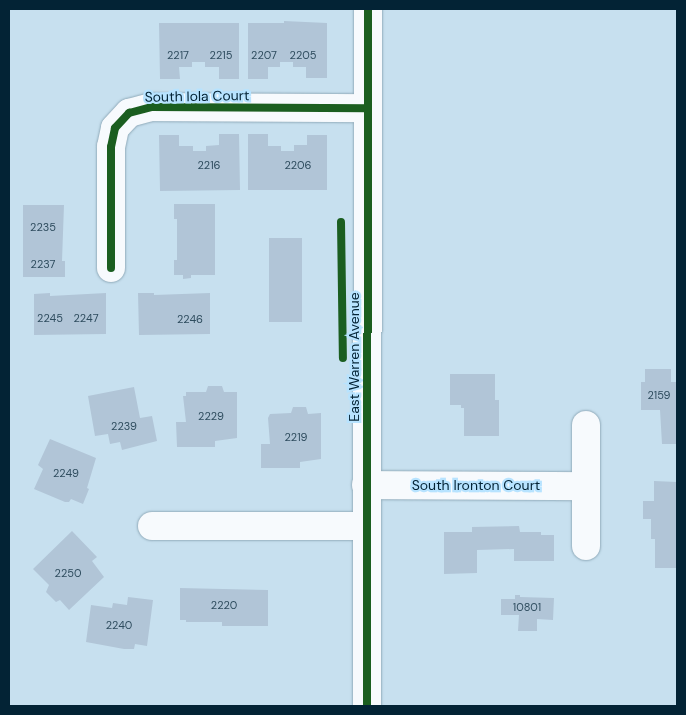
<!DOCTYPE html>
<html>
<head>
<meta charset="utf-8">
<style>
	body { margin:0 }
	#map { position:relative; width:686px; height:715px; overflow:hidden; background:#c7e0ef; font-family:"DM Sans",sans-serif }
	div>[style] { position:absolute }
	.building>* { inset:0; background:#b1c5d7; transform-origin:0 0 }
	.roads { filter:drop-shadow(0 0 1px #90aab9) drop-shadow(0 0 1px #90aab9) }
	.street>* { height:28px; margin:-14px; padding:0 14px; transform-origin:14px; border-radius:14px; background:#f7fafd }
	.cycleway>* { height:8px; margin:-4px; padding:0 4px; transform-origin:4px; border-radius:4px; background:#1b5e20 }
	span { translate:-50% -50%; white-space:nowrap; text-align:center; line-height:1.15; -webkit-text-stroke:4.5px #b7e3ff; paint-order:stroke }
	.number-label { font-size:11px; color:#2e4c5e }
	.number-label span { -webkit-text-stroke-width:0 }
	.street-label { font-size:14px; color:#032335 }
	.frame { position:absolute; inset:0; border:10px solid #032335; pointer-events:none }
</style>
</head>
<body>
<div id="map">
	<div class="building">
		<i style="clip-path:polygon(284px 21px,327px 23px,327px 78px,306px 78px,306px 67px,293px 67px,293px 62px,280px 62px,280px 67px,268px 67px,268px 79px,248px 79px,248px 23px,284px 23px)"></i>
		<i style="clip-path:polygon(159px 23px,239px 23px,239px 79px,219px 79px,219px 67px,205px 67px,205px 62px,192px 62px,192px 67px,179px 67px,180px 79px,160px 79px)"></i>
		<i style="clip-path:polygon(219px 134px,239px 134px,240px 190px,160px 191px,159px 135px,179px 135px,179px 146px,193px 146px,193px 151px,206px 151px,206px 146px,219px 145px)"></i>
		<i style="clip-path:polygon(248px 134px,268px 134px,268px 146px,281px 146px,281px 151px,294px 151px,294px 145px,307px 145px,307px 135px,327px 135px,327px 190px,248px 190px)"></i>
		<i style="clip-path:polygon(174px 204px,215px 204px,215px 275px,191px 275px,191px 278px,183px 279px,183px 275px,174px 275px,174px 260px,177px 260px,177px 219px,174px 219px)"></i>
		<i style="clip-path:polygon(23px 205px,64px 205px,62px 261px,65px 261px,65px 277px,23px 277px)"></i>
		<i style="left:269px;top:238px;width:33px;height:84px"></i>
		<i style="clip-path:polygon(50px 293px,50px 296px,106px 293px,106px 334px,34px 335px,34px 294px)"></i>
		<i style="clip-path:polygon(138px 293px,154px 293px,154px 295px,210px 293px,210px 334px,139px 335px)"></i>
		<i style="clip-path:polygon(645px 369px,671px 369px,671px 382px,677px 382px,677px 444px,662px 444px,660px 410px,641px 410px,641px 382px,645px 382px)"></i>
		<i style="clip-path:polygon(450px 374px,495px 374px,495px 400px,499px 400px,499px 436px,464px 436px,464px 408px,461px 408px,461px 405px,450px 405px)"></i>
		<i style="clip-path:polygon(208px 386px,222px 386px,224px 392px,237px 392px,237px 438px,215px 441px,215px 447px,177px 447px,176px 422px,186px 422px,183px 396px,186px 396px,186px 392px,206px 392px)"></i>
		<i style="clip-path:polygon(134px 387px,140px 418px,152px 416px,157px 441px,122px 450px,120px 442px,110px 444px,108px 434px,95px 436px,88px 396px)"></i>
		<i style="clip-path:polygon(293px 407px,306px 407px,308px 414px,321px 413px,321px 459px,300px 462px,300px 468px,261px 468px,261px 444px,270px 444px,268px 418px,270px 414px,291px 413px)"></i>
		<i style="clip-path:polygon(50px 439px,96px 458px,87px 488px,89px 489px,83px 504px,71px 499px,69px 502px,65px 502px,34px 489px,43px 469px,38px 465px)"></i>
		<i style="clip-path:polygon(654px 481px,677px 482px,677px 568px,655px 568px,655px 539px,651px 539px,651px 519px,643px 519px,643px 501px,654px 501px)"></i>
		<i style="clip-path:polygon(519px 526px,520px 532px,541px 532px,541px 535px,554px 535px,554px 561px,514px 561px,514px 549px,477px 550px,477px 573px,444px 574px,444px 532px,472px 532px,472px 527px)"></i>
		<i style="clip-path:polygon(72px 531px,97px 557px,92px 561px,104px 577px,69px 610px,60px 600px,56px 602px,46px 592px,49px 585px,33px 569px)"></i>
		<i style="clip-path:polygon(180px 588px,268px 590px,268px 626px,222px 626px,222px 622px,186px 622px,186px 620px,180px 620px)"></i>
		<i style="clip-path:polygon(515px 595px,520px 595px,520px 597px,554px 598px,553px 620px,537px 619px,537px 631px,518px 631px,519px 615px,501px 615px,501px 599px,515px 599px)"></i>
		<i style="clip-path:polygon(128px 597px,153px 600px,147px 646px,135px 644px,134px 649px,124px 649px,86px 642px,91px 605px,112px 608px,113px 603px,127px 605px)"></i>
	</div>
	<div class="roads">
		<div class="street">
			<i style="left:111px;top:268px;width:121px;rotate:-90deg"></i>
			<i style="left:111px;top:147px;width:19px;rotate:-78deg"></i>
			<i style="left:115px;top:128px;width:21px;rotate:-47deg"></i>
			<i style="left:129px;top:113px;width:23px;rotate:-15deg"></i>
			<i style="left:151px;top:107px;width:216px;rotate:0.3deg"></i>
			<i style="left:366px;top:485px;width:220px;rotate:0.3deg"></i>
			<i style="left:152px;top:526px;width:214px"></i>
			<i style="left:586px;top:546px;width:121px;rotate:-90deg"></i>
			<i style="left:367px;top:706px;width:697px;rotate:-89.92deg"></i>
		</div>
	</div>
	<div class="cycleway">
		<i style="left:341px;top:222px;width:136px;rotate:89.2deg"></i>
		<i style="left:111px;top:268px;width:121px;rotate:-90deg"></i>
		<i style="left:111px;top:147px;width:19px;rotate:-78deg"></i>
		<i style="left:115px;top:128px;width:21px;rotate:-47deg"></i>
		<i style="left:129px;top:113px;width:23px;rotate:-15deg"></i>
		<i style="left:151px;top:107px;width:216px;rotate:0.3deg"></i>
		<i style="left:367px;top:706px;width:697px;rotate:-89.92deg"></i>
	</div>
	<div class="number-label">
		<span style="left:178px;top:55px">2217</span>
		<span style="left:221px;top:55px">2215</span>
		<span style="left:264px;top:55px">2207</span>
		<span style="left:303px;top:55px">2205</span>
		<span style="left:209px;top:165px">2216</span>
		<span style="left:298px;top:165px">2206</span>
		<span style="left:43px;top:227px">2235</span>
		<span style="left:43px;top:264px">2237</span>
		<span style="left:50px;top:318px">2245</span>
		<span style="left:86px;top:318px">2247</span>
		<span style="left:190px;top:319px">2246</span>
		<span style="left:659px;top:395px">2159</span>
		<span style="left:211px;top:416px">2229</span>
		<span style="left:124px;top:426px">2239</span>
		<span style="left:296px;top:437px">2219</span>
		<span style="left:66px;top:473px">2249</span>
		<span style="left:68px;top:573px">2250</span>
		<span style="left:224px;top:605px">2220</span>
		<span style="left:527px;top:607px">10801</span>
		<span style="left:119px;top:625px">2240</span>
	</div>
	<div class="street-label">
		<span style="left:197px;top:96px;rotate:-1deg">South Iola Court</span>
		<span style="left:354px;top:357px;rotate:-90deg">East Warren Avenue</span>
		<span style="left:476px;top:485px">South Ironton Court</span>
	</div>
	<div class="frame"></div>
</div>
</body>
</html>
